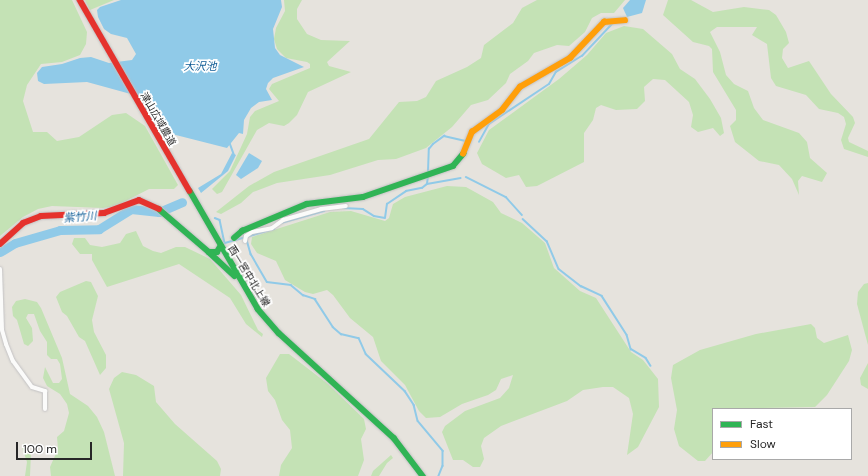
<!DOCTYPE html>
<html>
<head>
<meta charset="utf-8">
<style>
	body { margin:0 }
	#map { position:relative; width:868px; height:476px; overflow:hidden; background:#e6e3dd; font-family:"DM Sans","Noto Sans JP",sans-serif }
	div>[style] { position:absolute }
	.green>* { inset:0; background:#c4e2b5 }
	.water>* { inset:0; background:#90cae8 }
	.stream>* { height:1.5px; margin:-0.75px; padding:0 0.75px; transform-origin:0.75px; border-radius:0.75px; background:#90cae8 }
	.river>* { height:9px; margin:-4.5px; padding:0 4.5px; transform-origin:4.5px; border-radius:4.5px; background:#90cae8 }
	.roads { filter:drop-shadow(0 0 1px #c3c2c3) drop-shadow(0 0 1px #c3c2c3) }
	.street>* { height:4px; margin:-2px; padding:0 2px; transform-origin:2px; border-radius:2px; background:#fbfbfa }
	.fast>* { height:5.5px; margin:-2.75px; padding:0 2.75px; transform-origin:2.75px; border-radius:2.75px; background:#30b455 }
	.slow>* { height:5.5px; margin:-2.75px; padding:0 2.75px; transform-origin:2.75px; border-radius:2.75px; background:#ff9f0a }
	.jam>* { height:5.5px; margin:-2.75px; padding:0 2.75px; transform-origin:2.75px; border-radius:2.75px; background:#e5322d }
	span { translate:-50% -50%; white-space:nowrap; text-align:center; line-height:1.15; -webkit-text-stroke:3.5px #fff; paint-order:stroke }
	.street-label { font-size:10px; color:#272727 }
	.water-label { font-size:11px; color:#0e5b95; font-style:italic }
	.legend { position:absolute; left:712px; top:408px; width:140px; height:52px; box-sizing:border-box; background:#fff; border:1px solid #a9a9a9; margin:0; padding:5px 7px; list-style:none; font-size:12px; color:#272727 }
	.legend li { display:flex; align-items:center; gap:8px; height:20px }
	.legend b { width:20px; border:1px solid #a9a9a9 }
	.scale { position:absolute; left:16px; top:442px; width:76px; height:18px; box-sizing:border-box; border:2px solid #272727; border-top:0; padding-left:5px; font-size:12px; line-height:14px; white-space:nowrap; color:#272727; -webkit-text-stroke:3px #fff; paint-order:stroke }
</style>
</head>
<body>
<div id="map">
	<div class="green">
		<i style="clip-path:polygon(0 0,72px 0,87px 32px,86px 44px,80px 55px,62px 62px,41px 64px,27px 85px,23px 101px,33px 132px,47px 132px,57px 141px,79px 137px,112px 115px,126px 113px,145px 126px,178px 185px,174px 189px,149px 189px,116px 206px,103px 208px,52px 206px,38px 209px,23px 217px,0 236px)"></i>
		<i style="clip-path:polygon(85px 0,114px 0,90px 10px)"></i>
		<i style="clip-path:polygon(284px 0,302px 0,297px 9px,297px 19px,307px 34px,321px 40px,350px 41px,327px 62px,329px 66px,351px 72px,308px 92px,297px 115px,289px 123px,284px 126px,269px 123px,257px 130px,222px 192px,217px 194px,212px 189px,230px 171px,247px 134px,250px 117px,255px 111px,279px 101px,269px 89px,272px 84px,310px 68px,310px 64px,307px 62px,286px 58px,277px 49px,274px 39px,276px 28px,285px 11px)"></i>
		<i style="clip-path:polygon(537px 0,625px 0,614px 13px,601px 13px,592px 18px,585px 32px,569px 46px,557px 45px,534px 53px,528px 61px,510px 74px,506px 83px,488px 100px,471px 105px,452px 127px,426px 148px,396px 159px,378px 160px,330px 175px,277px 183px,253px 192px,241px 203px,221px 214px,216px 212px,249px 186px,274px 172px,369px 139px,399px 102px,417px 101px,426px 97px,436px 81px,467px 67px,481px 58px,484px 45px,513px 23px,522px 8px)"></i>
		<i style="clip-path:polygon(668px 0,691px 0,713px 12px,744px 7px,769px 10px,776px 15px,786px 32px,789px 43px,783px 49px,782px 58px,788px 68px,809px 61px,831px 94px,853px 117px,855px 123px,848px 138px,849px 142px,868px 151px,868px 157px,844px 149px,841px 140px,846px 124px,844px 117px,838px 113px,819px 109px,806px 95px,776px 86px,771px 78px,767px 44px,752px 35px,757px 27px,717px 27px,710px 32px,720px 52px,726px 75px,734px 84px,748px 91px,754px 108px,763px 120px,799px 133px,807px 142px,810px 158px,827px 173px,822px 182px,802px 176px,798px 181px,799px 195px,792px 179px,779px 165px,759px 161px,735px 142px,730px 126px,736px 120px,736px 110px,713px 72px,712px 49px,709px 46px,693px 42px,663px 15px)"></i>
		<i style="clip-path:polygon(624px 26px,643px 29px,672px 54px,680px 69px,695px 79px,710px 99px,721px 118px,724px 133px,720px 136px,713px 128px,698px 132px,691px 127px,693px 115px,689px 102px,665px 80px,653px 79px,644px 87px,645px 101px,637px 109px,616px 110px,601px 105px,596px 108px,593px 120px,584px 133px,584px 162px,537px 186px,526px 187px,519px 175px,506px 178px,482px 164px,477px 153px,489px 130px,559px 79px,587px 55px,606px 33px)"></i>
		<i style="clip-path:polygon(447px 186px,466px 187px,493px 202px,501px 213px,522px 223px,545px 243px,554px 268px,580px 291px,596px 298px,631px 352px,643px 360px,658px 379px,659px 407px,638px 447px,627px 455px,633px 414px,629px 398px,613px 387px,603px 387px,583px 390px,567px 401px,501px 426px,484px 438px,481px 446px,484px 459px,480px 467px,473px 467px,463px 460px,453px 460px,442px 432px,445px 426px,465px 411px,500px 398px,509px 388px,513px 375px,501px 379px,496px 390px,488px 395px,462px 404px,440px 417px,426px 418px,419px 411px,405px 385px,381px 361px,373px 337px,350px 318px,333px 295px,327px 290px,313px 294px,305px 292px,285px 280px,276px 261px,257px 253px,251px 244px,252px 237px,330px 212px,351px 211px,385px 221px,389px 218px,393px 204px,405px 197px)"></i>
		<i style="clip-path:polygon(136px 231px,143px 246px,153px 251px,161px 253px,176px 247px,185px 247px,210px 259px,241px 295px,258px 330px,263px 334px,262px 337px,246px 324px,230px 298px,179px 264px,107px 287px,92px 260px,92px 254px,80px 254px,72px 244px,74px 238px,85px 238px,90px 245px,102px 247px,120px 243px,126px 234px)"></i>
		<i style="clip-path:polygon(86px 281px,91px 282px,98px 296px,92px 320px,94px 332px,106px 355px,106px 368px,100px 375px,85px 341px,79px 337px,67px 316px,62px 312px,56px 297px,60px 292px)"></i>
		<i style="clip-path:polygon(868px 283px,868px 345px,857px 304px,858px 292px,864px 284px)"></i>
		<i style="clip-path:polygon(25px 299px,37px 302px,41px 308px,62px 358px,70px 394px,88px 406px,97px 417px,104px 432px,115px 476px,51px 476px,50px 467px,58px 449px,57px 437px,64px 431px,69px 413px,67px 404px,60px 394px,47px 386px,43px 378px,45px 367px,53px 383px,59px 383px,62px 379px,60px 364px,57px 359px,51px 359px,47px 355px,47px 342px,40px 331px,34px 314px,28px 314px,26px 318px,32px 328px,33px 341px,28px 346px,24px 344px,17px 320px,13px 316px,12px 307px,16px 301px)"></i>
		<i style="clip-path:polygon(811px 324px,815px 328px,817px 338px,824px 343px,848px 335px,852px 350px,849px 361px,827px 395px,815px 407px,713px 409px,713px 452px,705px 461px,698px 461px,679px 446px,674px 429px,677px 410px,671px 378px,673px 365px,700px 350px,756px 334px)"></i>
		<i style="clip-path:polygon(280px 354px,289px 354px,328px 384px,364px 419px,366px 429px,361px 439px,364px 460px,358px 476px,279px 476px,281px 465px,292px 448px,290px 430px,282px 420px,275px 400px,268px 391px,266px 378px)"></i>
		<i style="clip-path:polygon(868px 363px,868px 389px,861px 385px,860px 378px)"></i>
		<i style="clip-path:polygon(122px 372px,136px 375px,154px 386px,156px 402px,175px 424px,217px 461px,221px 469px,220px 476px,123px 476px,124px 443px,109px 389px,114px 378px)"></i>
		<i style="clip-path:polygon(24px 443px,31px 453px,30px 476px,25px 476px,27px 462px,22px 447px)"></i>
		<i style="clip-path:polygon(391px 455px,393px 458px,387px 463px,379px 476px,371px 476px,373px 471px)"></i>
	</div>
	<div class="water">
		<i style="clip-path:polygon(121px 0,281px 0,282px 7px,273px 29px,275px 48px,280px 55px,304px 67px,273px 78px,268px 83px,266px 89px,272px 100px,259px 102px,251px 108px,244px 120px,243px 134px,239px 133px,227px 148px,164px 132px,150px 117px,138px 96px,87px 82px,44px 84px,38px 81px,37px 73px,42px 67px,62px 64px,80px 58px,91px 57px,109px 63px,132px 60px,136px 54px,127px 38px,111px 34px,104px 29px,98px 17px,97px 10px,100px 7px)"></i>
		<i style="clip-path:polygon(630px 0,646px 0,642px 13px,627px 17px,623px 8px)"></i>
		<i style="clip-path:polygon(232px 153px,236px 155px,228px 171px,201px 193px,198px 188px,221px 174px)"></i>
		<i style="clip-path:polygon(249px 153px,262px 161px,258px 168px,241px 179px,236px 175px)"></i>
	</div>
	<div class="stream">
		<i style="left:479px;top:142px;width:21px;rotate:-61deg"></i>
		<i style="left:489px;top:124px;width:72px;rotate:-33.7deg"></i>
		<i style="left:549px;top:84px;width:14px;rotate:-60deg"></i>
		<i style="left:556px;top:72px;width:31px;rotate:-32deg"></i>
		<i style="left:582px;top:56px;width:45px;rotate:-46.8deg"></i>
		<i style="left:230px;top:143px;width:12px;rotate:70deg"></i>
		<i style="left:428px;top:172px;width:23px;rotate:-88deg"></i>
		<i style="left:429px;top:149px;width:6px;rotate:-51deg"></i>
		<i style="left:433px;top:144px;width:14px;rotate:-36deg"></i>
		<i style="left:444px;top:136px;width:23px;rotate:13deg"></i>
		<i style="left:466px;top:177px;width:45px;rotate:26.6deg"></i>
		<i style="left:506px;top:197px;width:24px;rotate:48deg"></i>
		<i style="left:427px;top:184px;width:8px;rotate:-83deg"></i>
		<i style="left:343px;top:208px;width:20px;rotate:3deg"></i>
		<i style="left:363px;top:209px;width:13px;rotate:32deg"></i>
		<i style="left:374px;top:216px;width:11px;rotate:10deg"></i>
		<i style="left:385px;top:218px;width:14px;rotate:-82deg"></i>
		<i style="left:387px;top:204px;width:23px;rotate:-34deg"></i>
		<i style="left:406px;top:191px;width:16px;rotate:-11deg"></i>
		<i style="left:422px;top:188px;width:6px;rotate:-39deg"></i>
		<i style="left:427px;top:184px;width:34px;rotate:-10deg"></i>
		<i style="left:215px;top:218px;width:5px;rotate:22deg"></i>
		<i style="left:220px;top:220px;width:24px;rotate:78deg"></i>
		<i style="left:225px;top:243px;width:51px;rotate:-15.9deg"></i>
		<i style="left:523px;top:219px;width:33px;rotate:43deg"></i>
		<i style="left:547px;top:241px;width:30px;rotate:67deg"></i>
		<i style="left:559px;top:269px;width:28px;rotate:38deg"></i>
		<i style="left:581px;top:286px;width:23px;rotate:25deg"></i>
		<i style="left:602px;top:296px;width:46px;rotate:57.3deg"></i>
		<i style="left:627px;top:335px;width:15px;rotate:74deg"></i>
		<i style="left:631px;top:349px;width:17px;rotate:31deg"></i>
		<i style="left:646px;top:358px;width:9px;rotate:58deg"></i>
		<i style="left:281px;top:223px;width:45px;rotate:-15.6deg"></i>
		<i style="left:247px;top:240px;width:15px;rotate:74deg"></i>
		<i style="left:251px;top:254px;width:32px;rotate:60deg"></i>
		<i style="left:267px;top:282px;width:24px;rotate:7deg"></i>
		<i style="left:291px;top:285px;width:16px;rotate:40deg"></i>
		<i style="left:303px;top:295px;width:13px;rotate:18deg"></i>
		<i style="left:315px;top:299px;width:33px;rotate:57deg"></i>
		<i style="left:333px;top:327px;width:11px;rotate:41deg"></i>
		<i style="left:341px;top:334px;width:18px;rotate:13deg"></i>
		<i style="left:359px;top:338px;width:17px;rotate:66deg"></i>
		<i style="left:366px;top:354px;width:54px;rotate:43.5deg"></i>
		<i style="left:405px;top:391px;width:17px;rotate:57deg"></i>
		<i style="left:414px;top:405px;width:16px;rotate:76deg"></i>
		<i style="left:418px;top:421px;width:39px;rotate:50deg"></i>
		<i style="left:443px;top:451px;width:15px;rotate:90deg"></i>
		<i style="left:443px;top:466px;width:11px;rotate:112deg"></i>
	</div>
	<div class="river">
		<i style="left:0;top:252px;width:17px;rotate:-31deg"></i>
		<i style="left:15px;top:243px;width:47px;rotate:-16.1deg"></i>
		<i style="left:60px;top:230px;width:39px;rotate:-1deg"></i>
		<i style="left:99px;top:229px;width:38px;rotate:-32deg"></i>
		<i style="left:131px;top:209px;width:28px;rotate:6deg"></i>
		<i style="left:159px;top:212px;width:25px;rotate:-23deg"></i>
	</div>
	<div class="roads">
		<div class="street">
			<i style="left:245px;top:241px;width:5px;rotate:-79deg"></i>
			<i style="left:246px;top:236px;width:7px;rotate:-34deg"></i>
			<i style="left:252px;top:232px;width:20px;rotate:-11deg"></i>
			<i style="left:272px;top:228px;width:14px;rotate:-36deg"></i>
			<i style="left:283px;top:220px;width:40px;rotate:-16deg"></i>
			<i style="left:321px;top:209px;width:25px;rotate:-7deg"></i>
			<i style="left:0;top:269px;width:61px;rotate:88.1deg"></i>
			<i style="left:2px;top:330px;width:15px;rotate:74deg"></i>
			<i style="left:6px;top:344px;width:18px;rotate:68deg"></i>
			<i style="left:13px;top:361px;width:32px;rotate:54deg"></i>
			<i style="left:32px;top:387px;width:14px;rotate:17deg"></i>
			<i style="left:45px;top:391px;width:18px;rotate:90deg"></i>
		</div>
		<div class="fast">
			<i style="left:190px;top:191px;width:136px;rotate:60deg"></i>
			<i style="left:258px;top:309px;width:32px;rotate:49deg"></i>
			<i style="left:279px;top:333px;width:156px;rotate:42.4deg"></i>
			<i style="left:394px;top:438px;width:48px;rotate:52.7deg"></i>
			<i style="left:159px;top:209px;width:66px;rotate:40.7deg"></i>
			<i style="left:209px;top:252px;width:8px"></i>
			<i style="left:217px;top:252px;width:6px;rotate:-59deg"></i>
			<i style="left:234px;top:238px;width:11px;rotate:-41deg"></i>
			<i style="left:242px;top:231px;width:70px;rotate:-22.6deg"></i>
			<i style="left:307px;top:204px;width:56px;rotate:-7.1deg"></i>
			<i style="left:363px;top:197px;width:95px;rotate:-19deg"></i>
			<i style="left:453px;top:166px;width:16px;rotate:-50deg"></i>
			<i style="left:209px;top:252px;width:35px;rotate:43deg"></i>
		</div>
		<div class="slow">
			<i style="left:463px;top:154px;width:24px;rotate:-68deg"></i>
			<i style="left:472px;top:132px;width:37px;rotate:-36deg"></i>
			<i style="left:502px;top:110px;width:29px;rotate:-52deg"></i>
			<i style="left:520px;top:87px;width:58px;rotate:-30.1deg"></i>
			<i style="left:570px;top:58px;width:50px;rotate:-46.6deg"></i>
			<i style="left:604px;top:22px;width:21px;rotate:-5deg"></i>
		</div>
		<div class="jam">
			<i style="left:80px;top:0;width:220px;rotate:60.1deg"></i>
			<i style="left:0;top:244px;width:31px;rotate:-42deg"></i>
			<i style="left:23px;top:223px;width:19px;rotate:-21deg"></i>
			<i style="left:41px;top:216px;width:63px;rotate:-2.7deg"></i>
			<i style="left:104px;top:213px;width:37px;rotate:-20deg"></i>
			<i style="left:139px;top:200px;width:22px;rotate:24deg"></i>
		</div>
	</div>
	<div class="street-label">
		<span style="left:158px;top:119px;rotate:60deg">津山広域農道</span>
		<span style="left:249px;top:276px;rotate:58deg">西一宮中北上線</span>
	</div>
	<div class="water-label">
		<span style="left:200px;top:66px">大沢池</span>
		<span style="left:80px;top:217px;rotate:-4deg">紫竹川</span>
	</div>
	<ul class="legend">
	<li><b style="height:5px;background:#30b455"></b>Fast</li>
	<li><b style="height:5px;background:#ff9f0a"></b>Slow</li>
	</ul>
	<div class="scale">100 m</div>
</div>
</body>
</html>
